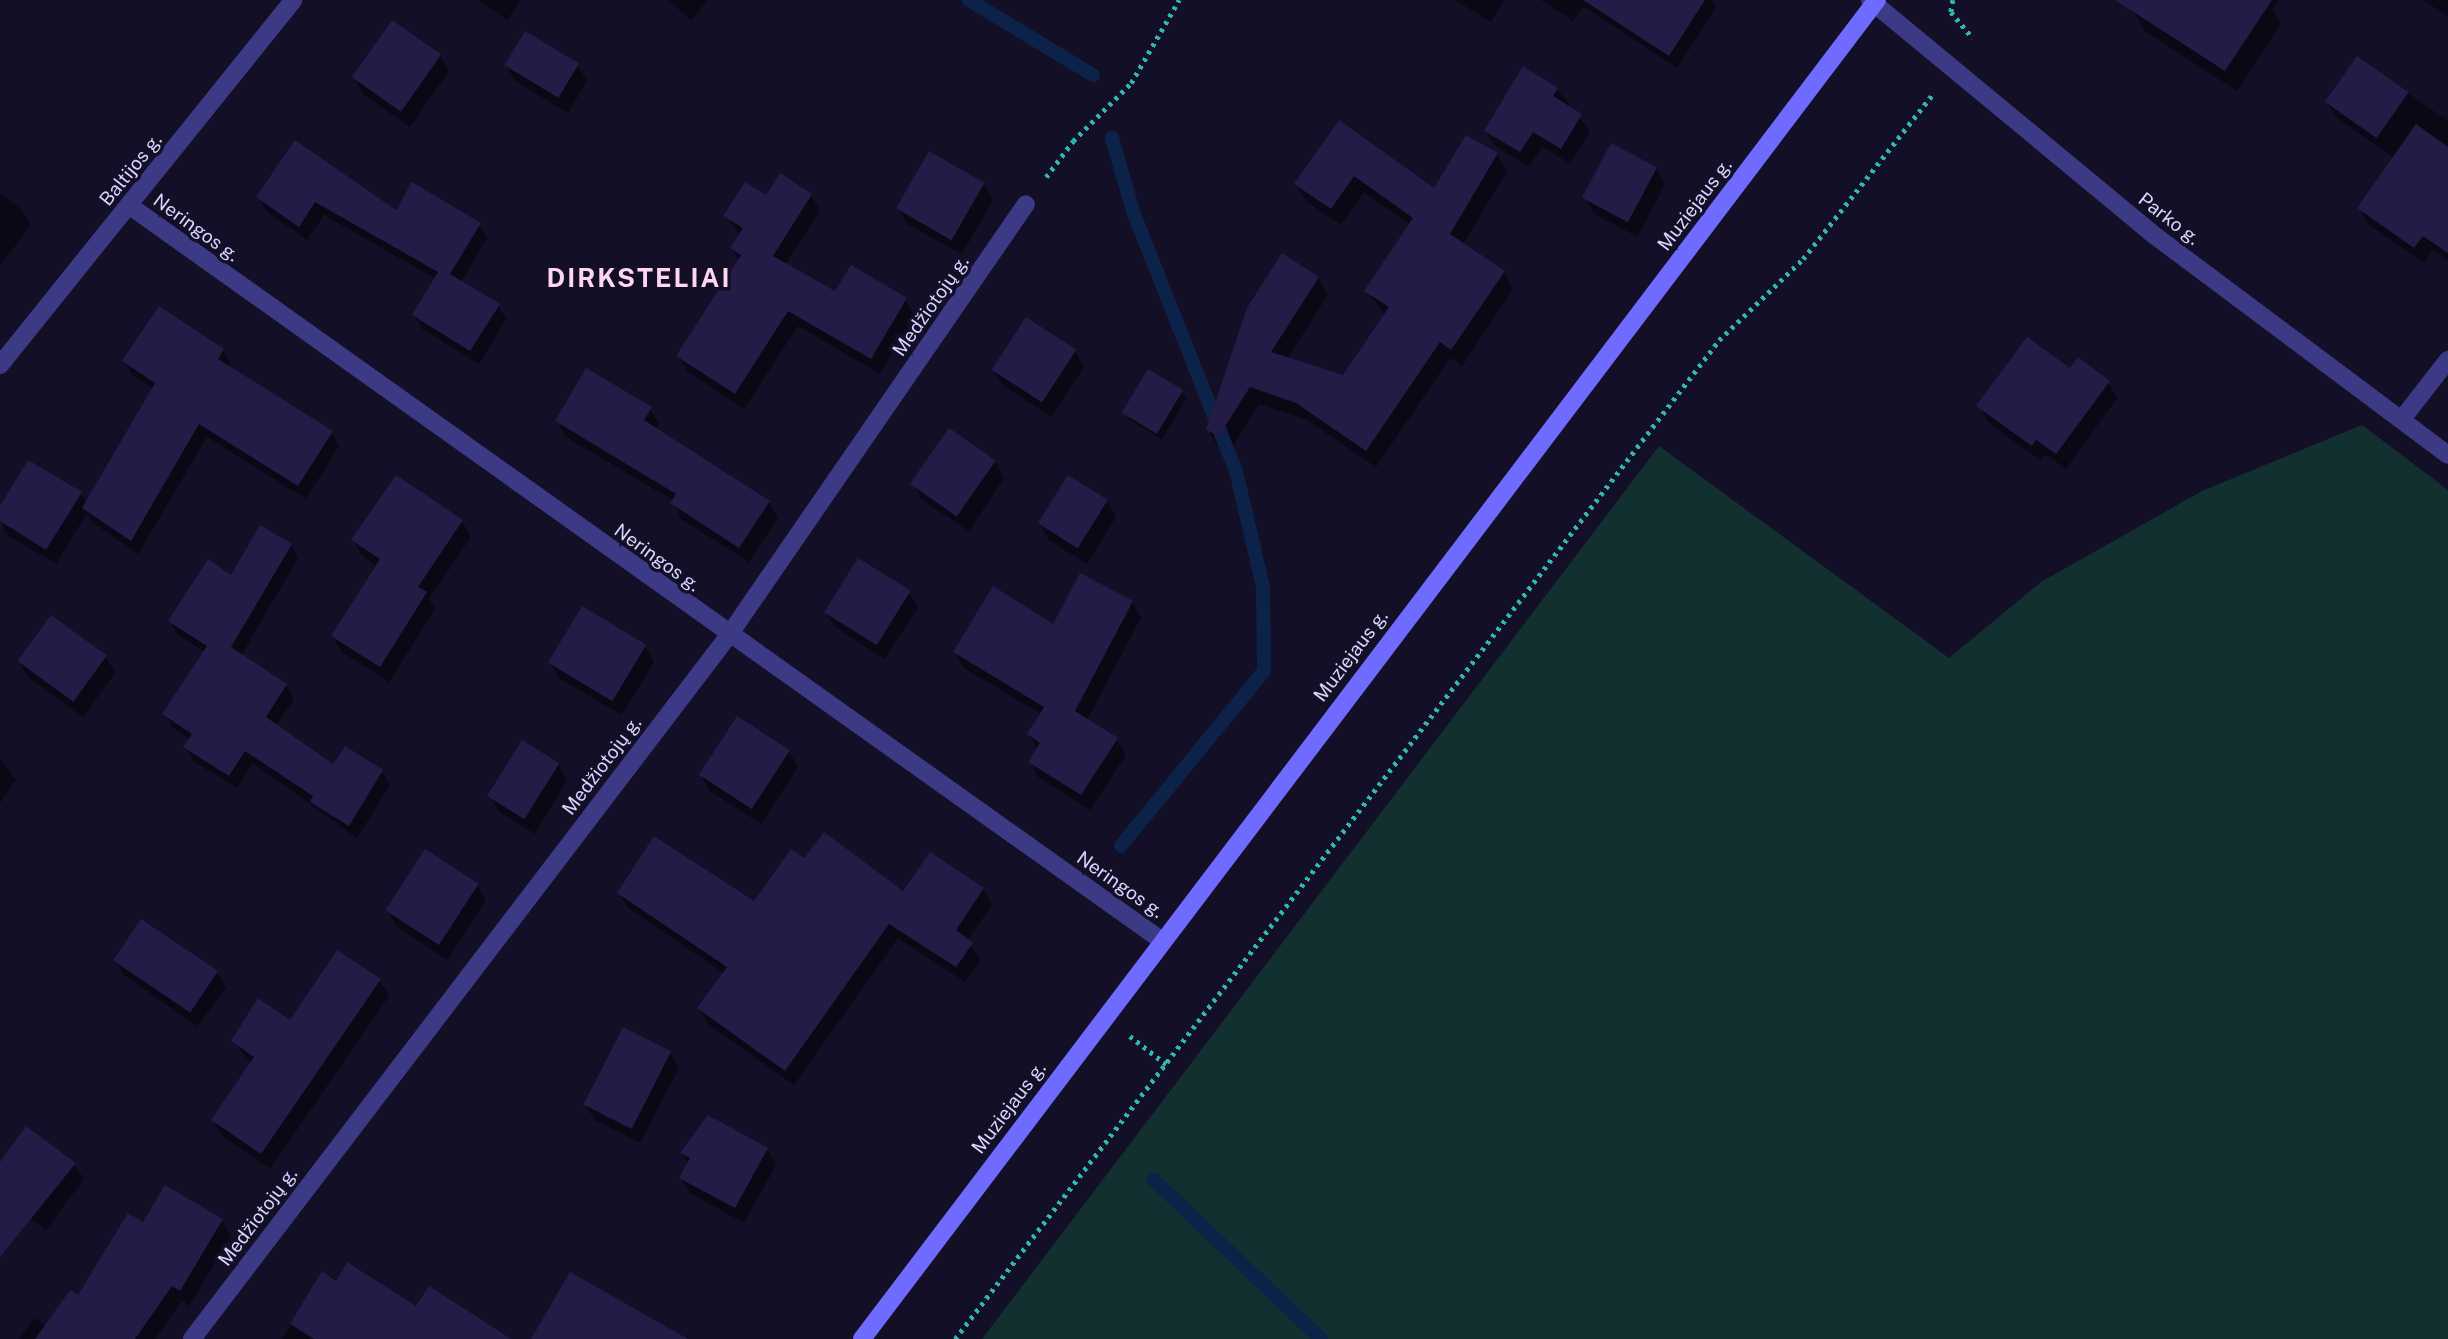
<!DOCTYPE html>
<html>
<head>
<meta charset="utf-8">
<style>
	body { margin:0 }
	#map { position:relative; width:2448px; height:1339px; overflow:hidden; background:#130f26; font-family:"Public Sans",sans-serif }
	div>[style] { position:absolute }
	.green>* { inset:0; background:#12302f }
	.shadow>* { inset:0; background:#0007 }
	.stream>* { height:14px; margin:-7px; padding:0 7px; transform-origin:7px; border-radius:7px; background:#0c2248 }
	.building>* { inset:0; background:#241b47; transform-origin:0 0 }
	.path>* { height:4.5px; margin-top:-2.25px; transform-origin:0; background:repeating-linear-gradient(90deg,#2fb8b0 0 3.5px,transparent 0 8.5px) }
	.street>* { height:18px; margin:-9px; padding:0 9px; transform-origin:9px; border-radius:9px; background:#3d3a85 }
	.secondary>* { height:18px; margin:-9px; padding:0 9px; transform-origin:9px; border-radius:9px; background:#6f6bff }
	span { translate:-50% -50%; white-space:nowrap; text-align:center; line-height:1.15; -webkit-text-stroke:7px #130f26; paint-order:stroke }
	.street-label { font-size:19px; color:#d9d4ff }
	.district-label { font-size:26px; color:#ffd6f0; font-weight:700; letter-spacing:2px }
</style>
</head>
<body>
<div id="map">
	<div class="green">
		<i style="clip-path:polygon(2362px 425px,2448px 490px,2448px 1339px,982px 1339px,1659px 446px,1949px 658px,2041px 582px,2202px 491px)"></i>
	</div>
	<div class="shadow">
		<i style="clip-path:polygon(478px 0,521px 0,507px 20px)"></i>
		<i style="clip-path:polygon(668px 0,708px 0,691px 20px)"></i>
		<i style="clip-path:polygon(1455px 0,1504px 0,1491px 22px)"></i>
		<i style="clip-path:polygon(1541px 0,1712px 0,1716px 8px,1677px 68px,1583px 6px,1573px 21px)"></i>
		<i style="clip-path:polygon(2140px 0,2279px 0,2272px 9px,2281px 24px,2237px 91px,2145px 31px,2133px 10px)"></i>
		<i style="clip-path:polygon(2423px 0,2448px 0,2448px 16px)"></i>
		<i style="clip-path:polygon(440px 55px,449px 71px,410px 127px,363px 94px,354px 78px)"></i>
		<i style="clip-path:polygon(2358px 58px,2448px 121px,2448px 261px,2432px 250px,2424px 263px,2368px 224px,2359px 208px,2394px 158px,2336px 117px,2327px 102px)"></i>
		<i style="clip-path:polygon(506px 65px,578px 66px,587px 81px,568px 113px,515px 81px)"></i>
		<i style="clip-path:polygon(1557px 89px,1590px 131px,1570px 164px,1542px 146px,1529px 167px,1495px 146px,1486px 131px)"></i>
		<i style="clip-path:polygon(1339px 123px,1435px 191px,1497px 154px,1507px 171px,1463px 245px,1504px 272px,1513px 289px,1462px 366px,1450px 358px,1376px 467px,1307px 420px,1259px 404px,1229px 453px,1218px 447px,1208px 430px,1318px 278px,1328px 295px,1287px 359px,1344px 377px,1386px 315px,1366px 291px,1410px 225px,1364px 192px,1341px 225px,1306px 201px,1296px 184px)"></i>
		<i style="clip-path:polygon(295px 142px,397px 213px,479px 224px,487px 238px,461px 282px,498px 305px,506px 319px,479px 364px,422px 329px,414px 315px,436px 279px,324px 215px,307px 240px,266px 211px,258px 197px)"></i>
		<i style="clip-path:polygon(1612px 146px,1656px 169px,1665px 184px,1638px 237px,1594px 214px,1585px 198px)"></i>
		<i style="clip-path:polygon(984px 184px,993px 200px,962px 254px,907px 224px,898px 208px)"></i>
		<i style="clip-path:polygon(0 193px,22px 210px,31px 225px,0 266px)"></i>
		<i style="clip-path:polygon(811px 195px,820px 211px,785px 265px,836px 293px,905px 299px,914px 315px,880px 374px,798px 326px,744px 409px,687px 371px,678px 356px,739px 261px,732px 248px,740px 235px,726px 216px,766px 198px)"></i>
		<i style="clip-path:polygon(223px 350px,231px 364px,228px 367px,332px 432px,339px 446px,306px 499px,207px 437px,138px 554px,92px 522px,87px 513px,56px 564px,4px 533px,0 509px,81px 494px,87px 504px,154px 389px,132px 375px,124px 361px)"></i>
		<i style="clip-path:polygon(1075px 351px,1084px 367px,1051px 417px,1003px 385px,994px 370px)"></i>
		<i style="clip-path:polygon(2070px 371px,2108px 382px,2117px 398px,2066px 469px,2046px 454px,2041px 461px,1988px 422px,1979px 406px)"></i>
		<i style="clip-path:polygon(1181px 391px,1186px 399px,1162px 439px,1129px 420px,1124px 413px)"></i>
		<i style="clip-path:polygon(650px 408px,659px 424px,656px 430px,769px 502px,778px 518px,749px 562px,681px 519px,674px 501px,566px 437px,557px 421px)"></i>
		<i style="clip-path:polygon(995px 462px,1004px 478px,969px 531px,922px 500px,913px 484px)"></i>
		<i style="clip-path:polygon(1107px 501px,1116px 517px,1087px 564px,1049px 540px,1040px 525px)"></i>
		<i style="clip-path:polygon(462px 521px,471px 537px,429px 599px,435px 609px,389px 682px,342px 652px,333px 637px,377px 566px,362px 556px,353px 540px)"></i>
		<i style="clip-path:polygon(291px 545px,298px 558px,241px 656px,286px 686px,294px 699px,276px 726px,334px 767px,382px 771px,390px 785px,357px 838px,253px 763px,237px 788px,193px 761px,186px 747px,190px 740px,172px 727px,165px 714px,205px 652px,178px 635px,170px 621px,232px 578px)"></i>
		<i style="clip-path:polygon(909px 592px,918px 608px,884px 659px,834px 626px,825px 611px)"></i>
		<i style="clip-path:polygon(1132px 602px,1141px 618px,1087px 720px,1117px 739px,1126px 755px,1090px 810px,1039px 778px,1030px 762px,1038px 750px,1029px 735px,1042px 715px,964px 668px,955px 652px)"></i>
		<i style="clip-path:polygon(645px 646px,654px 662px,622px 715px,560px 679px,551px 663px)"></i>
		<i style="clip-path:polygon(106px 657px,115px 673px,83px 717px,28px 677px,19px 662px)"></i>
		<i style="clip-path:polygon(789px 751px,798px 767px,761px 824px,710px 791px,701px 775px)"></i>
		<i style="clip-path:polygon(0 759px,16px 780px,0 803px)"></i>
		<i style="clip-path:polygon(558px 764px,567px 780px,535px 834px,499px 812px,490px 796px)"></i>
		<i style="clip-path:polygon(805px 860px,904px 893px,983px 889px,992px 905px,967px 941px,981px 960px,965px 982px,898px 938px,794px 1085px,708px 1024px,699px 1008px,724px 973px,628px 908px,619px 893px,755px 904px)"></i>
		<i style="clip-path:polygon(477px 885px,486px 901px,447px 960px,396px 926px,387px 910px)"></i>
		<i style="clip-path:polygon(115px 960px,217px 972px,226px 988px,197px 1026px,124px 975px)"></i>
		<i style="clip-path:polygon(380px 980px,389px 996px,270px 1169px,222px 1136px,213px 1121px,251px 1063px,233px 1041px,291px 1023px)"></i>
		<i style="clip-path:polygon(670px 1052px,679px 1068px,640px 1143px,595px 1120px,585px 1104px)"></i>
		<i style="clip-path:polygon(767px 1149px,776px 1165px,744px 1223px,690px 1193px,681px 1178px,688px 1164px,682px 1153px)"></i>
		<i style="clip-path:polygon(74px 1164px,84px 1179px,46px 1230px,0 1195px,0 1165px)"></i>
		<i style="clip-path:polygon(222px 1220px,231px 1236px,189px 1306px,182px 1301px,155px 1339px,19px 1339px,34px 1318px,46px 1326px,78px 1298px,144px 1224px)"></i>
		<i style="clip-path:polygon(323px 1274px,414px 1313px,507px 1339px,282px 1339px)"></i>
	</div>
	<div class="stream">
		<i style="left:969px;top:0;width:145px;rotate:31.2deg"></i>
		<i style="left:1112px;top:138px;width:79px;rotate:73.9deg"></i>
		<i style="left:1134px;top:214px;width:277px;rotate:68.4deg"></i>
		<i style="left:1236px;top:471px;width:119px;rotate:76.9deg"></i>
		<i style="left:1263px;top:587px;width:84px;rotate:89.3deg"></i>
		<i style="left:1264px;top:671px;width:226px;rotate:129.3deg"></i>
		<i style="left:1154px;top:1180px;width:231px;rotate:43.6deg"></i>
	</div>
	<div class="building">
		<i style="clip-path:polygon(1583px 0,1705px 0,1669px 56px)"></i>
		<i style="clip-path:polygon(2115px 0,2272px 0,2225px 71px)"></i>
		<i style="left:392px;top:20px;width:60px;height:70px;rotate:35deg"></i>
		<i style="left:525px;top:31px;width:63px;height:40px;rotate:31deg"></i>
		<i style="left:2357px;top:56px;width:63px;height:56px;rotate:35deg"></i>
		<i style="clip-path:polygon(1523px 66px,1558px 88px,1553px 96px,1582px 114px,1561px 149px,1533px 132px,1520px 152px,1484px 131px)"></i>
		<i style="clip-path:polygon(1339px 120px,1434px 188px,1466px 135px,1498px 153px,1450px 234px,1505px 271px,1451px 350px,1440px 342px,1366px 451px,1296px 403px,1250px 387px,1219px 436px,1206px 430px,1247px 308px,1282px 253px,1319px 277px,1271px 352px,1343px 375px,1389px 307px,1364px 291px,1413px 218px,1354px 176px,1331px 209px,1294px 184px)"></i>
		<i style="clip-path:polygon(2416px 124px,2448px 147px,2448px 253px,2423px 236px,2414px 248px,2357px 208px)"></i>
		<i style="clip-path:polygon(295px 140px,396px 210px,412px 182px,481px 223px,450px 274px,500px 304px,470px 351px,412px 315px,438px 272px,315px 202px,299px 227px,256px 197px)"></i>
		<i style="left:1611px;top:143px;width:52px;height:62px;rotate:28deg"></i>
		<i style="left:929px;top:151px;width:64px;height:66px;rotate:30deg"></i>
		<i style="clip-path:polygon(780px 173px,812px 194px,773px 256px,835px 291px,851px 265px,907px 298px,871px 359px,788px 311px,735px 394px,676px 356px,741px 255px,730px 248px,743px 228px,723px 216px,745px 182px,766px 195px)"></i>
		<i style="clip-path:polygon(159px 306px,224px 349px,218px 359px,333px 431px,298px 486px,199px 424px,131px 541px,82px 508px,155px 383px,122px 361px)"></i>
		<i style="left:1026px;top:317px;width:60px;height:63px;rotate:33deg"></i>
		<i style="clip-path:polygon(2027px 337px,2070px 368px,2078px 357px,2110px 381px,2056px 454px,2036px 440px,2032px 446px,1976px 406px)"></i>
		<i style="clip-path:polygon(586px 368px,652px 407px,644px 420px,770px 501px,739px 548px,670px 503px,676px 494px,555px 421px)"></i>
		<i style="left:1148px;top:369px;width:41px;height:51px;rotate:31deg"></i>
		<i style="left:949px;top:428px;width:57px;height:68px;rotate:35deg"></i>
		<i style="clip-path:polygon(28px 460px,82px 492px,46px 550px,0 521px,0 506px)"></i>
		<i style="clip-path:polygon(396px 475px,463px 520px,418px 587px,427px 592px,380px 667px,331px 636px,380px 559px,351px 540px)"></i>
		<i style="left:1068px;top:475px;width:47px;height:57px;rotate:32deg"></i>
		<i style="clip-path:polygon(260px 525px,292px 544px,231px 647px,287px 684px,266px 717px,333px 764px,345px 746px,383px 770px,349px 826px,310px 802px,313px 796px,245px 751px,229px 776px,183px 747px,192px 734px,162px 714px,207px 646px,168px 621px,208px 559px,231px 575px)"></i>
		<i style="left:858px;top:558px;width:62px;height:64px;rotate:32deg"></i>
		<i style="clip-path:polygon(1080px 573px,1133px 601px,1075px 711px,1118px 738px,1081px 795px,1028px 762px,1040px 743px,1027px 734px,1044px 707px,953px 652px,993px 586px,1053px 624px)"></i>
		<i style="left:582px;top:606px;width:75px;height:66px;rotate:31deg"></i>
		<i style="left:51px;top:615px;width:69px;height:57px;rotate:36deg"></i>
		<i style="left:737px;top:716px;width:63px;height:70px;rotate:33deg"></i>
		<i style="left:522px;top:740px;width:44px;height:66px;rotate:32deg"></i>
		<i style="clip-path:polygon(824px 832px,903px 891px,930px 852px,984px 888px,956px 930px,973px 943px,956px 967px,889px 924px,785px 1071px,697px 1008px,727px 967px,617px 893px,654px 836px,754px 901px,791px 849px,804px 858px)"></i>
		<i style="left:425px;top:849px;width:64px;height:73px;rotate:33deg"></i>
		<i style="left:141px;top:919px;width:93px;height:50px;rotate:34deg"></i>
		<i style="clip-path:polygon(337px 950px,381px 979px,261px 1154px,211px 1120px,254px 1057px,231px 1041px,258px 998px,290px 1020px)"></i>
		<i style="left:623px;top:1027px;width:54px;height:87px;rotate:27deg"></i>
		<i style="clip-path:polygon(708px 1115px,768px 1148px,735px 1208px,679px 1178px,690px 1158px,680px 1153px)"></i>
		<i style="clip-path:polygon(26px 1126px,76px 1163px,0 1257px,0 1162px)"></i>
		<i style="clip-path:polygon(165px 1185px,223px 1219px,180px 1291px,172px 1286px,135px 1339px,35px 1339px,70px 1290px,78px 1295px,128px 1213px,143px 1222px)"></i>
		<i style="clip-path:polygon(347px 1262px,416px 1306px,429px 1286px,511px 1339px,314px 1339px,290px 1324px,322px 1271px,336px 1281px)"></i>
		<i style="clip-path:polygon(570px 1272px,688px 1339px,531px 1339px)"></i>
	</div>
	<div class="path">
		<i style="left:1953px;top:0;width:12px;rotate:99deg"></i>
		<i style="left:1951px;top:12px;width:34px;rotate:50deg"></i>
		<i style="left:1046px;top:177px;width:45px;rotate:-53.1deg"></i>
		<i style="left:1073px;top:141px;width:82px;rotate:-45deg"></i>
		<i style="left:1131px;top:83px;width:96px;rotate:-60deg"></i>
		<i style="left:1130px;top:1036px;width:46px;rotate:37.9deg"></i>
		<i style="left:955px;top:1339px;width:1258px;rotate:-52.59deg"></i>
		<i style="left:1719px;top:340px;width:117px;rotate:-44deg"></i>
		<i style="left:1803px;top:259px;width:210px;rotate:-51.8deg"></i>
	</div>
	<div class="street">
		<i style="left:1870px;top:0;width:364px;rotate:39.6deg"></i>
		<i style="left:2150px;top:232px;width:372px;rotate:36.8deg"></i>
		<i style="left:130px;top:206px;width:1266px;rotate:35.45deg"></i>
		<i style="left:0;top:365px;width:468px;rotate:-51.2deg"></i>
		<i style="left:2402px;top:419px;width:75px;rotate:-52.1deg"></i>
		<i style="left:192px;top:1339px;width:885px;rotate:-52.66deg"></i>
		<i style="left:729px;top:635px;width:523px;rotate:-55.43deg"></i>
	</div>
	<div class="secondary">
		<i style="left:862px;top:1339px;width:1680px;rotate:-52.84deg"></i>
	</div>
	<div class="street-label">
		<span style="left:131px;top:170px;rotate:-51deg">Baltijos g.</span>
		<span style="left:1695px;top:205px;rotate:-53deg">Muziejaus g.</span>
		<span style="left:2169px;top:219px;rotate:38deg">Parko g.</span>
		<span style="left:196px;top:228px;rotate:36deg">Neringos g.</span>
		<span style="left:931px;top:306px;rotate:-55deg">Medžiotojų g.</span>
		<span style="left:657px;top:558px;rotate:36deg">Neringos g.</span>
		<span style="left:1351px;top:656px;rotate:-53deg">Muziejaus g.</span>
		<span style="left:602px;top:766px;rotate:-53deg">Medžiotojų g.</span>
		<span style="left:1120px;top:885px;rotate:35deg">Neringos g.</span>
		<span style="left:1009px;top:1108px;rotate:-53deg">Muziejaus g.</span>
		<span style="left:258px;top:1217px;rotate:-53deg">Medžiotojų g.</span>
	</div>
	<div class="district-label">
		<span style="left:639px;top:278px">DIRKSTELIAI</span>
	</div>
</div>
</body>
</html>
